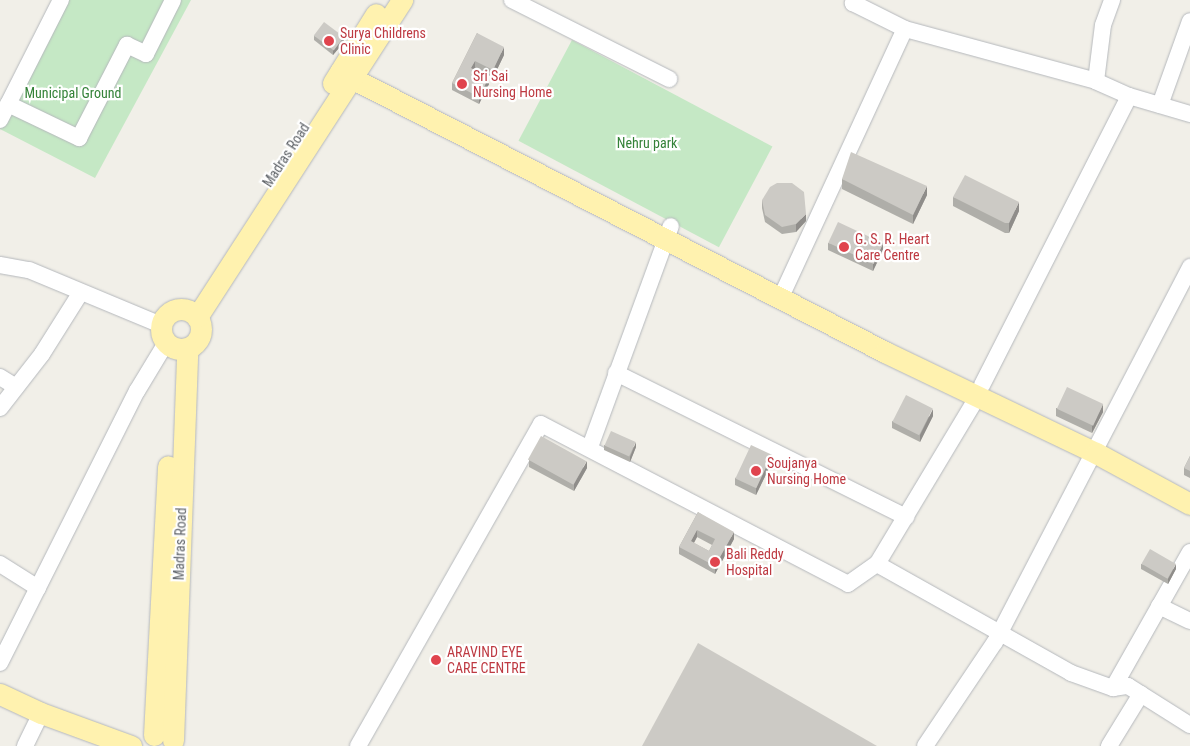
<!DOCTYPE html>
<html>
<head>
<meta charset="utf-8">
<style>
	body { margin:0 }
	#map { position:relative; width:1190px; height:746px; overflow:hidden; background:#f1efe8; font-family:"Roboto Condensed",sans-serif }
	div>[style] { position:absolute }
	.green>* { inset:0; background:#c5e8c5; transform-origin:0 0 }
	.roads { filter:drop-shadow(0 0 1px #b5b8bc) drop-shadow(0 0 1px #b5b8bc) }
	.minor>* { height:16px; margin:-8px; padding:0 8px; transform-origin:8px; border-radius:8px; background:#fff }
	.major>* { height:21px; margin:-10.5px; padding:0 10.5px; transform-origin:10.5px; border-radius:10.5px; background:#fff2af }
	.major>.ring { margin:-10.5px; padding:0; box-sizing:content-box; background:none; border:21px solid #fff2af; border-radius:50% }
	.wall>* { inset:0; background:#afaea9 }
	.shaded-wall>* { inset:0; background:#8f8d8a }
	.building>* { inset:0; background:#cccac5; transform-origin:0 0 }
	.dots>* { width:14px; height:14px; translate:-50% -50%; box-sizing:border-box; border:2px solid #fff; border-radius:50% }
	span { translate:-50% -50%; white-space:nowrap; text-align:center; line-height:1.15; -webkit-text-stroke:4.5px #fff; paint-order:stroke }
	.health-label { font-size:14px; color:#be3a42 }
	.left { translate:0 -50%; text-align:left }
	.park-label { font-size:14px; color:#348238 }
	.street-label { font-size:14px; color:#5f6368 }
</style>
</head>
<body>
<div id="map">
	<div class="green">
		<i style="clip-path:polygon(58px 0,191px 0,95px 178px,0 129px,0 102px)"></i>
		<i style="left:572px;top:40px;width:227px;height:114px;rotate:28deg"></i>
	</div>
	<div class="roads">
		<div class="minor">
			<i style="left:512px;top:0;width:176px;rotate:26.7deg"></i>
			<i style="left:855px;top:0;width:4px;rotate:124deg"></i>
			<i style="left:853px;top:3px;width:58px;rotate:26.6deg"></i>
			<i style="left:1129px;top:96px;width:64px;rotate:16.4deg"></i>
			<i style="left:8px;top:104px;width:79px;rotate:25.6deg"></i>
			<i style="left:79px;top:138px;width:105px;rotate:-62.7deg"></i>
			<i style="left:127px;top:45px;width:21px;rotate:25deg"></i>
			<i style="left:146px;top:54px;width:60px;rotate:-63.4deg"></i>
			<i style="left:1160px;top:105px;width:89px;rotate:-70.3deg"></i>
			<i style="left:0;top:120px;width:135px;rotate:-63.1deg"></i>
			<i style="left:0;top:265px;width:29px;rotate:10deg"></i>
			<i style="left:29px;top:270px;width:135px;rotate:22.6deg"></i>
			<i style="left:781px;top:297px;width:295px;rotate:-65.2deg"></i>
			<i style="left:905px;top:29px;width:198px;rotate:15.2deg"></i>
			<i style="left:616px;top:373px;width:324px;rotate:26.4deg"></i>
			<i style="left:0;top:377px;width:19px;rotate:32deg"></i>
			<i style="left:982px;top:385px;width:324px;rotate:-63deg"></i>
			<i style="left:1129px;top:96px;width:36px;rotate:-156deg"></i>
			<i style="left:1096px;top:81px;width:56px;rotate:-82.9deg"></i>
			<i style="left:1103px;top:25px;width:27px;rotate:-70deg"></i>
			<i style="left:0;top:408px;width:68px;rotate:-52.1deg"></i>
			<i style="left:42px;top:354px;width:73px;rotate:-57.8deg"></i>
			<i style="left:590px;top:447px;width:235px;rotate:-69.9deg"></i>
			<i style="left:1190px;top:552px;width:156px;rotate:119.5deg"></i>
			<i style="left:1113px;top:688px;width:15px;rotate:-8deg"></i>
			<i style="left:1128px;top:686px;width:73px;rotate:32.2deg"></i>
			<i style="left:0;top:564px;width:45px;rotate:32.3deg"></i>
			<i style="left:877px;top:564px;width:196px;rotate:-59deg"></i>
			<i style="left:1159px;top:606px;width:34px;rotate:26deg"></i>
			<i style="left:0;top:663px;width:305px;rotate:-63.3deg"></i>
			<i style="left:137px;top:391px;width:56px;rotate:-58.9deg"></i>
			<i style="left:25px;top:746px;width:37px;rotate:-64deg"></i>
			<i style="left:358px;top:746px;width:370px;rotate:-60.4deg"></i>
			<i style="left:541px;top:424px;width:346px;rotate:27.5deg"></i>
			<i style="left:848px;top:584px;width:35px;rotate:-35deg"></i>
			<i style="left:877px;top:564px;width:223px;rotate:29.3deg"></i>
			<i style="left:1071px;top:673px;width:45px;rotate:19.7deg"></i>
			<i style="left:925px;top:746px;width:125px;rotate:-56.1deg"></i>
			<i style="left:995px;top:642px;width:423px;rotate:-62.5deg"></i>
			<i style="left:1109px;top:746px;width:61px;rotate:-58.4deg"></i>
		</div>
		<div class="major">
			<i style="left:340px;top:72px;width:613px;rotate:27.19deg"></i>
			<i style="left:885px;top:352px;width:234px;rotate:25.6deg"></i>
			<i style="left:1096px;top:453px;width:107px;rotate:28.5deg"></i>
			<i style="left:333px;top:83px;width:81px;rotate:-58.1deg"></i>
			<i class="ring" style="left:161px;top:309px;width:19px;height:19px"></i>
			<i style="left:197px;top:317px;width:378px;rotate:-57.1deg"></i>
			<i style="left:0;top:694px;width:45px;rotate:24.9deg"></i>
			<i style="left:41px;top:713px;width:96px;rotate:20.1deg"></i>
			<i style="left:154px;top:735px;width:269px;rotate:-87deg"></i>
			<i style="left:173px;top:740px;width:391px;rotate:-87.9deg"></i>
		</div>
	</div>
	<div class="wall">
		<i style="clip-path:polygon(477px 33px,504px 55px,493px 78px,475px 68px,474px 69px,489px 84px,479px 104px,452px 90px,452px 83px)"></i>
		<i style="clip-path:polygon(314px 36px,344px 42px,333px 55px,314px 40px)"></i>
		<i style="clip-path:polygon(842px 179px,927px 195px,913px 224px,842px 189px)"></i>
		<i style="clip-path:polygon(953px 197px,1019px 211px,1009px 233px,1005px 233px,953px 206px)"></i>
		<i style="clip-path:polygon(762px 200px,806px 221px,796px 232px,782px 234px,765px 222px,762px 208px)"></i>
		<i style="clip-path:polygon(828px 243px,883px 250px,873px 271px,828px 250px)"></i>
		<i style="clip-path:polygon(1056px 408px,1103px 412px,1092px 433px,1056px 416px)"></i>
		<i style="clip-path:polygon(933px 416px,920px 442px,892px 428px,892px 421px)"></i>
		<i style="clip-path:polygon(604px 445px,636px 447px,630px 462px,604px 450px)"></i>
		<i style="clip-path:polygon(1190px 456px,1190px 478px,1184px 475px,1184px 468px)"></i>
		<i style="clip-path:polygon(529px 460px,587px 468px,574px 491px,529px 467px)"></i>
		<i style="clip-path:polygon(772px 462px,756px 495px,735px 485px,735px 478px)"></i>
		<i style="clip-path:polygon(evenodd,698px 512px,734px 539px,715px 574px,679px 554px,679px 547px,698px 512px,697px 537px,712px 545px,709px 551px,694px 543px,697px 537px)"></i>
		<i style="clip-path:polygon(1141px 564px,1176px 569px,1168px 584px,1141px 569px)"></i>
	</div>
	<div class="shaded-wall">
		<i style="clip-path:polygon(344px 37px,344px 42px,333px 55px,333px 50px)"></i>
		<i style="clip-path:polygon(504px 47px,504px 55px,493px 78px,493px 70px)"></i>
		<i style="clip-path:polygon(475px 61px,475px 68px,471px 75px,471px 68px)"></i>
		<i style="clip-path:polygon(489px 77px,489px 84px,479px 104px,479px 97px)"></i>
		<i style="clip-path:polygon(927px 186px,927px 195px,913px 224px,913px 215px)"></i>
		<i style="clip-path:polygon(1019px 202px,1019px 211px,1009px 233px,1009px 223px)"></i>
		<i style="clip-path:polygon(806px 214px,806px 221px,796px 232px,796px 224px)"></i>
		<i style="clip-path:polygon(883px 243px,883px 250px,873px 271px,873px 264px)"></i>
		<i style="clip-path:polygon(1103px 404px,1103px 412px,1092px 433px,1092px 426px)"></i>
		<i style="clip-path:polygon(933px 409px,933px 416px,920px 442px,920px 435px)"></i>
		<i style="clip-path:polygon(636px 442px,636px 447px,630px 462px,630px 457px)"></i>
		<i style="clip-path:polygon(772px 455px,772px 462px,756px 495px,756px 488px)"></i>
		<i style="clip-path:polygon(587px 461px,587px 468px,574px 491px,574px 484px)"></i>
		<i style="clip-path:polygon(697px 530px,697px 537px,691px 548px,691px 541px)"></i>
		<i style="clip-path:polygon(734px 532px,734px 539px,715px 574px,715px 566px)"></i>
		<i style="clip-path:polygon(1176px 564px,1176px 569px,1168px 584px,1168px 579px)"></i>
	</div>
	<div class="building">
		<i style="left:324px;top:22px;width:25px;height:17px;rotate:37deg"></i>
		<i style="clip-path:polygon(477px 33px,504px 47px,493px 70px,475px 61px,471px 68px,489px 77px,479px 97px,452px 83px)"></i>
		<i style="clip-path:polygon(851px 152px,927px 186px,913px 215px,842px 179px)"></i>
		<i style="clip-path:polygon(965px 175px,1019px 202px,1009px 223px,1005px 223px,953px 197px)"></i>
		<i style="clip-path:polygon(777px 183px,792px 183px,804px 192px,806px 214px,796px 224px,782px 227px,765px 215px,762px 200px,770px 187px)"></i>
		<i style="left:838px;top:222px;width:50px;height:23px;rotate:25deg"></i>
		<i style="left:1067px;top:387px;width:40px;height:24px;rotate:25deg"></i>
		<i style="left:906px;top:395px;width:30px;height:30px;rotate:27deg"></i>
		<i style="left:611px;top:431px;width:27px;height:16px;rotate:24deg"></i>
		<i style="left:541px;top:436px;width:52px;height:27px;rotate:29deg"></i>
		<i style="left:751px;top:445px;width:23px;height:37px;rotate:25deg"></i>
		<i style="clip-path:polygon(1190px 456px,1190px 471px,1184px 468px)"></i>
		<i style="clip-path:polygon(evenodd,698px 512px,734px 532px,715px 566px,679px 547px,698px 512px,697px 530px,715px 539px,709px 551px,691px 541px,697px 530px)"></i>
		<i style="left:1150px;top:549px;width:30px;height:17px;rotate:30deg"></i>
		<i style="clip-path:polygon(698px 643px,877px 746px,642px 746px)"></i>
	</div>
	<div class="dots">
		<i style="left:329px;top:41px;background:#e0444e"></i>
		<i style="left:462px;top:84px;background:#e0444e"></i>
		<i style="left:844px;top:247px;background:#e0444e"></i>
		<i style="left:756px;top:471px;background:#e0444e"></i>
		<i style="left:715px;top:562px;background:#e0444e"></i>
		<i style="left:436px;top:660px;background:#e0444e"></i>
	</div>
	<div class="health-label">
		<span class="left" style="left:340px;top:41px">Surya Childrens<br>Clinic</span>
		<span class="left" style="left:473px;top:84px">Sri Sai<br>Nursing Home</span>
		<span class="left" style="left:855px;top:247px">G. S. R. Heart<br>Care Centre</span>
		<span class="left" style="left:767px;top:471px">Soujanya<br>Nursing Home</span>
		<span class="left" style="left:726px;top:562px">Bali Reddy<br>Hospital</span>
		<span class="left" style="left:447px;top:660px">ARAVIND EYE<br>CARE CENTRE</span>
	</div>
	<div class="park-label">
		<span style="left:73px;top:93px">Municipal Ground</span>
		<span style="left:647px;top:143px">Nehru park</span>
	</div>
	<div class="street-label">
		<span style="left:286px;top:155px;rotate:-57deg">Madras Road</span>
		<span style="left:180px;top:544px;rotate:-88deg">Madras Road</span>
	</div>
</div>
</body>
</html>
